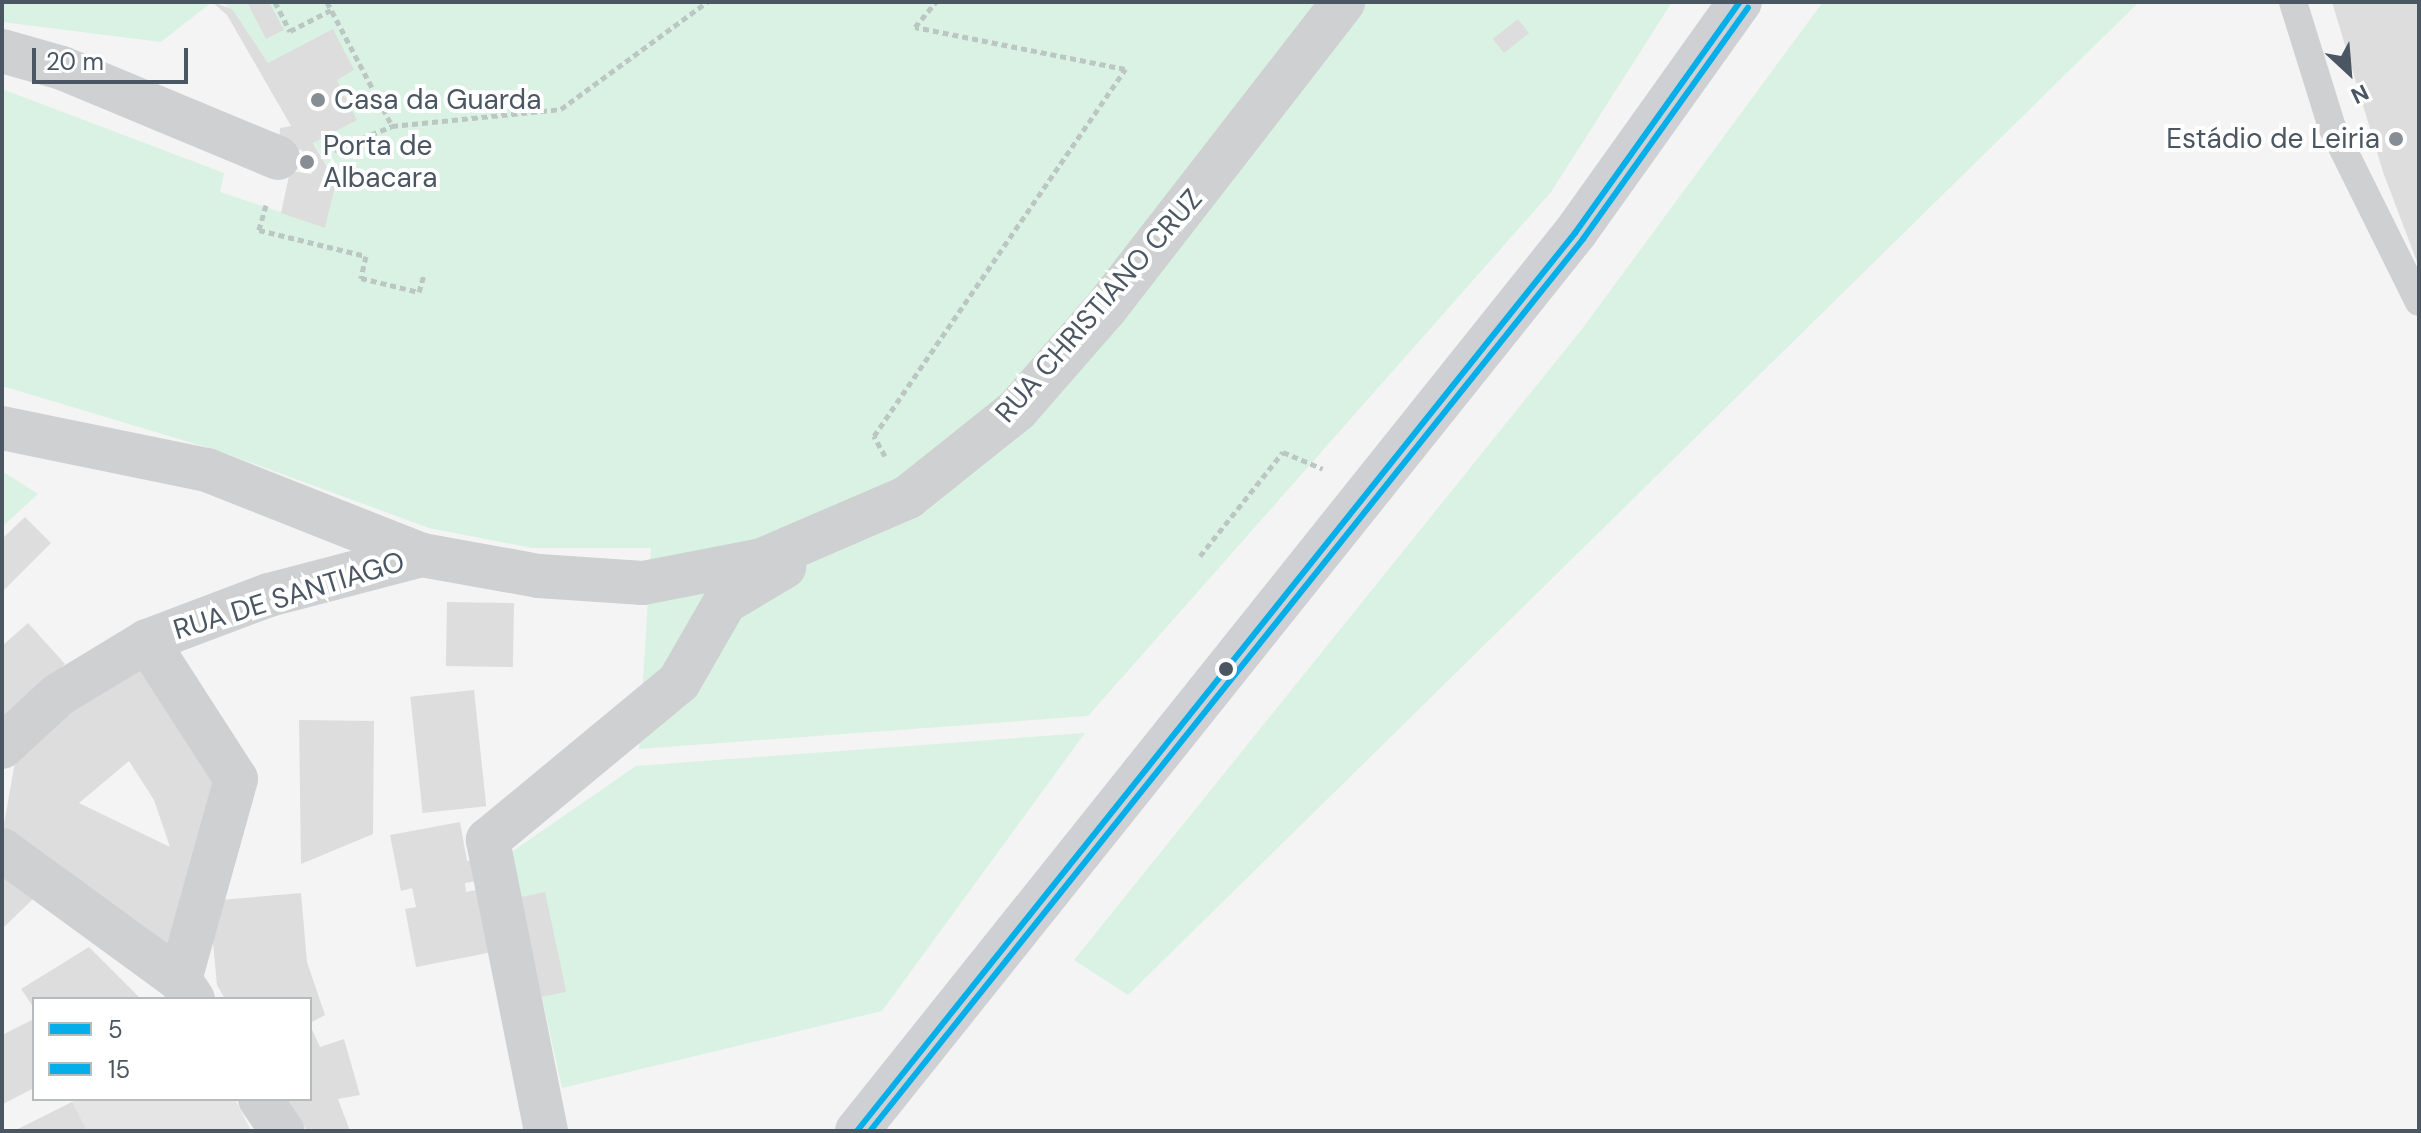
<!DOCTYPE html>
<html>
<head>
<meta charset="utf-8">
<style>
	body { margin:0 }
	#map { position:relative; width:2421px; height:1133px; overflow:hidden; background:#f4f4f4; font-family:"DM Sans",sans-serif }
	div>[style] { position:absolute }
	.education>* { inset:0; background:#e6e5e6 }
	.green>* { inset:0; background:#d9f2e3 }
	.building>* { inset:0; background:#ddddde; transform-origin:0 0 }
	.path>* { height:5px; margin-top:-2.5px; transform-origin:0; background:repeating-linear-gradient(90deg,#bcc7c4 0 6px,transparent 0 10px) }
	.lane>* { height:28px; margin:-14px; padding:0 14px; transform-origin:14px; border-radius:14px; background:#ced0d2 }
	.street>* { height:44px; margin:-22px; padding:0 22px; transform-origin:22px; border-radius:22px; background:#ced0d2 }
	.secondary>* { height:44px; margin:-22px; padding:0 22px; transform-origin:22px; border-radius:22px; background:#ced0d4 }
	.bus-1>* { height:6px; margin:-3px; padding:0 3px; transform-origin:3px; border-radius:3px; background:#04aee8 }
	.bus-2>* { height:6px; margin:-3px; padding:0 3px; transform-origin:3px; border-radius:3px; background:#04aee8 }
	.dots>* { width:22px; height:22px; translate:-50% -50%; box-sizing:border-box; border:4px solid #fff; border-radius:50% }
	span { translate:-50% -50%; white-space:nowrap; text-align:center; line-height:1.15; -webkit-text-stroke:8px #fff; paint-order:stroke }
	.poi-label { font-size:28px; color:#4a5661 }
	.left { translate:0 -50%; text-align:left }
	.right { translate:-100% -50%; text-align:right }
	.street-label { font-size:28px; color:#4a5661 }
	.frame { position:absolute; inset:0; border:4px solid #4a5661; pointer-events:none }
	.legend { position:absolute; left:32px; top:997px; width:280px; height:104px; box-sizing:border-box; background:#fff; border:2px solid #b7bbc0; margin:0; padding:10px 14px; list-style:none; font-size:24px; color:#4a5661 }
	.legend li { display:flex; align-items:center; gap:16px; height:40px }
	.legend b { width:40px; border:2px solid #b7bbc0 }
	.north { position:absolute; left:2309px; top:32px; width:80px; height:80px; -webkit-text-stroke:6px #fff; paint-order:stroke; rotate:154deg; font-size:22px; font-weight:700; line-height:32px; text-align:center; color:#4a5661 }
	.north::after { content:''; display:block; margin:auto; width:28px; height:36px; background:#4a5661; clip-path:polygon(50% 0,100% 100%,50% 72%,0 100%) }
	.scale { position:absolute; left:32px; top:48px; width:156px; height:36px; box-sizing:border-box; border:4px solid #4a5661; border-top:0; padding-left:10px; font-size:24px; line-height:28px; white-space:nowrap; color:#4a5661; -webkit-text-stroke:6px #fff; paint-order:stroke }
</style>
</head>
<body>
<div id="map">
	<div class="education">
		<i style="clip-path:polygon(78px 1099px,235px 1099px,251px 1131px,14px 1131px)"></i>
	</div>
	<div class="green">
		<i style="clip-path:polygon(2px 2px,212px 2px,161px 42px,2px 22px)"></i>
		<i style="clip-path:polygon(224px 2px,1672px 2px,1551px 192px,1088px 716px,639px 749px,651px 548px,532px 548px,429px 528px,219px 451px,2px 386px,2px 89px,224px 173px,220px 192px,325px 227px,336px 181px,268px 63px)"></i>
		<i style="clip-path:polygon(1823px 2px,2139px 2px,1128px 995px,1074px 960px,1582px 329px)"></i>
		<i style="clip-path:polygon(2px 471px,38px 494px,2px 527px)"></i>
		<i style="clip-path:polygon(1085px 733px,882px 1011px,562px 1088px,510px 853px,636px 766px)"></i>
	</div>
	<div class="building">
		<i style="clip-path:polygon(212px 2px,232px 9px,268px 63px,333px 29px,354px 70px,337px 80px,357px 120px,313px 143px,336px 182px,325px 228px,281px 213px,290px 171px,312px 174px,302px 150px,279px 149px,280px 128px,291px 126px,227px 15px)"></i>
		<i style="clip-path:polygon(247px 2px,269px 2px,284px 30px,266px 39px)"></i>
		<i style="clip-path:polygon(2332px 2px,2419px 2px,2419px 267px,2383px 172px)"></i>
		<i style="left:1518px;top:19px;width:18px;height:32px;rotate:52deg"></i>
		<i style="clip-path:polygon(25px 517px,51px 543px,2px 592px,2px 539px)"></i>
		<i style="left:447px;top:602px;width:67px;height:64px;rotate:1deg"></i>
		<i style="clip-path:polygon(28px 623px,65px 664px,2px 719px,2px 646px)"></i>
		<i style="clip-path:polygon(evenodd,150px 666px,231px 781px,182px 953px,2px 835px,15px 762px,85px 694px,150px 666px,129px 761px,154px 800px,170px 847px,79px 803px,129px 761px)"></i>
		<i style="left:474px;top:690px;width:117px;height:64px;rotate:84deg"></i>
		<i style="clip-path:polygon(299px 720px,374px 721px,373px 834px,301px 864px)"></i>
		<i style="clip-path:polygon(460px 822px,467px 861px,479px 859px,483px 880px,465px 883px,466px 892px,486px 888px,498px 951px,416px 967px,405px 909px,416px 907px,412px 888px,401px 891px,390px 835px)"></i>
		<i style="clip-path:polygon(2px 873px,34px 898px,2px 929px)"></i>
		<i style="left:545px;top:892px;width:102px;height:25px;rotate:78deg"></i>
		<i style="clip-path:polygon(301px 893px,307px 962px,325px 1015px,310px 1023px,310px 999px,225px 999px,217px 985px,209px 901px)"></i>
		<i style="clip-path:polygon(89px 947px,141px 999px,34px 999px,34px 1008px,21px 989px)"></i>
		<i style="clip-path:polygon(34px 1019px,34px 1088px,3px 1104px,2px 1035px)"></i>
		<i style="clip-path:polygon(310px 1025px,320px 1047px,344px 1039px,360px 1095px,338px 1099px,350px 1131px,307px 1131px,286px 1099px,310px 1099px)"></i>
		<i style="clip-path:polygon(72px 1102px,87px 1131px,14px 1131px)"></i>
	</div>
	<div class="path">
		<i style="left:275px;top:2px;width:33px;rotate:63deg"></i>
		<i style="left:290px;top:31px;width:46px;rotate:-27.1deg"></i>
		<i style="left:327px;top:2px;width:140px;rotate:62.3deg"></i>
		<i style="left:325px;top:154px;width:73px;rotate:-22.7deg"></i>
		<i style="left:392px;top:126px;width:170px;rotate:-5.7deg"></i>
		<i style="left:561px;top:109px;width:181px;rotate:-36.2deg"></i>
		<i style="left:266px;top:205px;width:26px;rotate:106deg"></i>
		<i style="left:259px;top:230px;width:110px;rotate:13.7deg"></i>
		<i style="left:366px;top:256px;width:23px;rotate:103deg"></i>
		<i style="left:361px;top:278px;width:60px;rotate:13.6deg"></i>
		<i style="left:419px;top:292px;width:19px;rotate:-74deg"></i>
		<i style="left:885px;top:456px;width:23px;rotate:-119deg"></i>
		<i style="left:874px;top:436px;width:445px;rotate:-55.6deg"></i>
		<i style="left:1125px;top:69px;width:214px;rotate:-168.7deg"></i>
		<i style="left:915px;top:27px;width:33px;rotate:-50deg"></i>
		<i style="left:1200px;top:556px;width:133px;rotate:-51.4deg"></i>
		<i style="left:1283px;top:452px;width:43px;rotate:23deg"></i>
	</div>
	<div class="lane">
		<i style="left:2293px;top:2px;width:131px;rotate:72.7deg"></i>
		<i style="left:2332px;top:127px;width:195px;rotate:63.6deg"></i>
	</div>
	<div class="street">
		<i style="left:2px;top:51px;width:62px;rotate:15.8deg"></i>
		<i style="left:62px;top:68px;width:234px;rotate:22.6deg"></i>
		<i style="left:2px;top:428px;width:209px;rotate:11.6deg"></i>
		<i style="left:207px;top:470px;width:231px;rotate:21.6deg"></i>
		<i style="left:422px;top:555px;width:119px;rotate:10.2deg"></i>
		<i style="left:539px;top:576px;width:104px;rotate:3.9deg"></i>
		<i style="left:643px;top:583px;width:121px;rotate:-10.9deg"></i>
		<i style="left:762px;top:560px;width:159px;rotate:-23.3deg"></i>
		<i style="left:908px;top:497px;width:139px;rotate:-38.6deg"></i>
		<i style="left:1017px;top:410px;width:135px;rotate:-48.9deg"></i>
		<i style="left:1106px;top:308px;width:387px;rotate:-52.2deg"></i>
		<i style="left:147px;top:641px;width:164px;rotate:57.2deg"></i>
		<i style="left:236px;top:779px;width:209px;rotate:105.6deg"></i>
		<i style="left:2px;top:747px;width:76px;rotate:-42.9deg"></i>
		<i style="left:58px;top:695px;width:104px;rotate:-31.2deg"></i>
		<i style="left:147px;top:641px;width:130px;rotate:-20.7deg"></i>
		<i style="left:269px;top:595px;width:158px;rotate:-14.7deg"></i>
		<i style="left:2px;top:850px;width:220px;rotate:36.1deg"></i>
		<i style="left:180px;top:980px;width:23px;rotate:56deg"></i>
		<i style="left:260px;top:1099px;width:39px;rotate:55deg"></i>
		<i style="left:546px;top:1131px;width:297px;rotate:-101.3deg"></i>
		<i style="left:488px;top:840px;width:248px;rotate:-39.6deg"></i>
		<i style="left:679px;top:682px;width:92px;rotate:-60.1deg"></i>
		<i style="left:725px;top:602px;width:69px;rotate:-30.7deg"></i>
	</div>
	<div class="secondary">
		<i style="left:857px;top:1131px;width:1150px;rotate:-51.36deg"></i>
		<i style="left:1575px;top:233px;width:284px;rotate:-54.5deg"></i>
	</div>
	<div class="bus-1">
		<i style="left:857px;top:1131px;width:1150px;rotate:-51.36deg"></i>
		<i style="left:1575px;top:233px;width:284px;rotate:-54.5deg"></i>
	</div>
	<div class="bus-2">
		<i style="left:870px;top:1131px;width:1142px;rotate:-51.36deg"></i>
		<i style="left:1583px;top:239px;width:284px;rotate:-54.5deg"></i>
	</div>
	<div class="dots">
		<i style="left:318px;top:100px;background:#868d94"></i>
		<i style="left:2396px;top:139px;background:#868d94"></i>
		<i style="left:307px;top:162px;background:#868d94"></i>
		<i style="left:1226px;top:669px;background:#4a5661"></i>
	</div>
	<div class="poi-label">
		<span class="left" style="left:334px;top:100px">Casa da Guarda</span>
		<span class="right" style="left:2380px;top:139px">Estádio de Leiria</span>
		<span class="left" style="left:323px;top:162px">Porta de<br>Albacara</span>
	</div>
	<div class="street-label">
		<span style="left:1099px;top:306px;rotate:-49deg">RUA CHRISTIANO CRUZ</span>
		<span style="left:289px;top:596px;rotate:-17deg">RUA DE SANTIAGO</span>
	</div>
	<div class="frame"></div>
	<ul class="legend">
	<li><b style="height:10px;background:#04aee8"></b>5</li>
	<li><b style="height:10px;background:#04aee8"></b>15</li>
	</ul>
	<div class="north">N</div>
	<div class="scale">20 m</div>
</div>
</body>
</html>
